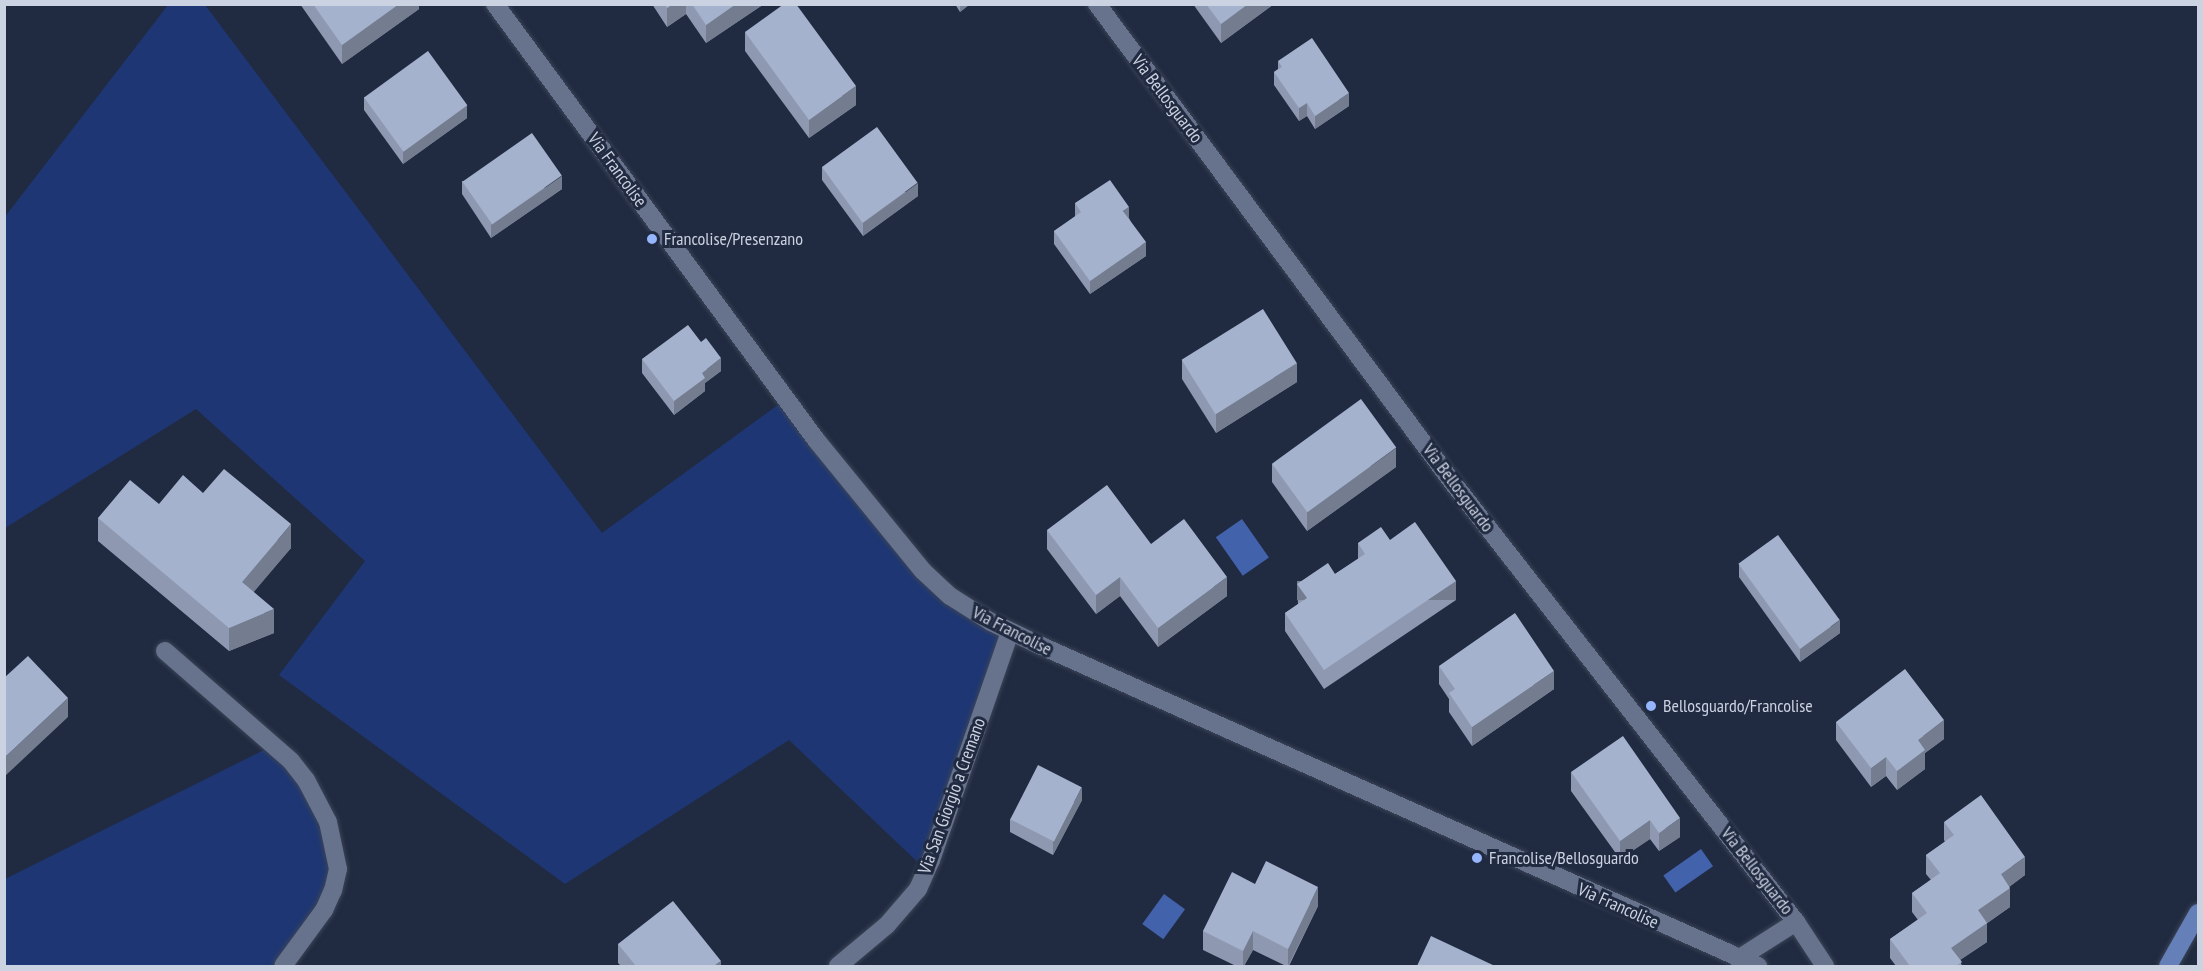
<!DOCTYPE html>
<html>
<head>
<meta charset="utf-8">
<style>
	body { margin:0 }
	#map { position:relative; width:2203px; height:971px; overflow:hidden; background:#202a40; font-family:"PT Sans Narrow",sans-serif }
	div>[style] { position:absolute }
	.green>* { inset:0; background:#1e3774 }
	.water>* { inset:0; background:#4262ac; transform-origin:0 0 }
	.roads { filter:drop-shadow(0 0 2px #3b4457) drop-shadow(0 0 2px #3b4457) }
	.minor>* { height:18px; margin:-9px; padding:0 9px; transform-origin:9px; border-radius:9px; background:#67738d }
	.major>* { height:18px; margin:-9px; padding:0 9px; transform-origin:9px; border-radius:9px; background:#657fb9 }
	.wall>* { inset:0; background:#8e99b1 }
	.shaded-wall>* { inset:0; background:#747d90; transform-origin:0 0 }
	.building>* { inset:0; background:#a5b2ce; transform-origin:0 0 }
	.dots>* { width:16px; height:16px; translate:-50% -50%; box-sizing:border-box; border:3px solid #202a40; border-radius:50% }
	span { translate:-50% -50%; white-space:nowrap; text-align:center; line-height:1.15; -webkit-text-stroke:6px #202a40; paint-order:stroke }
	.street-label { font-size:18px; color:#cbd2e1 }
	.poi-label { font-size:18px; color:#cbd2e1 }
	.left { translate:0 -50%; text-align:left }
	.frame { position:absolute; inset:0; border:6px solid #cbd2e1; pointer-events:none }
</style>
</head>
<body>
<div id="map">
	<div class="green">
		<i style="clip-path:polygon(168px 5px,205px 5px,602px 533px,786px 399px,940px 588px,1010px 632px,926px 870px,789px 740px,565px 884px,279px 675px,365px 561px,196px 409px,5px 528px,4px 218px)"></i>
		<i style="clip-path:polygon(274px 745px,319px 802px,336px 848px,324px 910px,283px 966px,5px 966px,5px 879px)"></i>
	</div>
	<div class="water">
		<i style="left:1242px;top:519px;width:47px;height:32px;rotate:55deg"></i>
		<i style="left:1701px;top:849px;width:21px;height:46px;rotate:55deg"></i>
		<i style="left:1164px;top:894px;width:26px;height:37px;rotate:36deg"></i>
	</div>
	<div class="roads">
		<div class="minor">
			<i style="left:495px;top:4px;width:543px;rotate:53.62deg"></i>
			<i style="left:817px;top:441px;width:168px;rotate:50.8deg"></i>
			<i style="left:923px;top:571px;width:37px;rotate:43deg"></i>
			<i style="left:950px;top:596px;width:49px;rotate:32.4deg"></i>
			<i style="left:991px;top:622px;width:51px;rotate:25.6deg"></i>
			<i style="left:1037px;top:644px;width:790px;rotate:24.07deg"></i>
			<i style="left:1097px;top:4px;width:597px;rotate:53.38deg"></i>
			<i style="left:1453px;top:483px;width:557px;rotate:52deg"></i>
			<i style="left:1796px;top:922px;width:53px;rotate:56.6deg"></i>
			<i style="left:165px;top:651px;width:167px;rotate:41.1deg"></i>
			<i style="left:291px;top:761px;width:24px;rotate:52deg"></i>
			<i style="left:306px;top:780px;width:47px;rotate:62.4deg"></i>
			<i style="left:328px;top:822px;width:48px;rotate:78deg"></i>
			<i style="left:338px;top:869px;width:22px;rotate:103deg"></i>
			<i style="left:333px;top:890px;width:22px;rotate:114deg"></i>
			<i style="left:324px;top:910px;width:69px;rotate:126.2deg"></i>
			<i style="left:1738px;top:959px;width:69px;rotate:-32.5deg"></i>
			<i style="left:838px;top:966px;width:64px;rotate:-39.9deg"></i>
			<i style="left:887px;top:925px;width:48px;rotate:-49.3deg"></i>
			<i style="left:918px;top:889px;width:32px;rotate:-66deg"></i>
			<i style="left:931px;top:860px;width:241px;rotate:-70.9deg"></i>
		</div>
		<div class="major">
			<i style="left:2168px;top:966px;width:61px;rotate:-60.5deg"></i>
		</div>
	</div>
	<div class="wall">
		<i style="clip-path:polygon(300px 4px,419px 4px,419px 9px,342px 64px)"></i>
		<i style="clip-path:polygon(652px 4px,764px 4px,706px 43px,686px 14px,667px 27px)"></i>
		<i style="clip-path:polygon(955px 4px,970px 4px,960px 12px)"></i>
		<i style="clip-path:polygon(1193px 4px,1274px 4px,1221px 43px)"></i>
		<i style="clip-path:polygon(745px 32px,856px 105px,809px 138px,745px 51px)"></i>
		<i style="clip-path:polygon(1278px 61px,1349px 106px,1315px 129px,1307px 116px,1299px 121px,1274px 85px,1274px 72px,1278px 69px)"></i>
		<i style="clip-path:polygon(364px 97px,467px 118px,403px 164px,364px 110px)"></i>
		<i style="clip-path:polygon(822px 167px,918px 196px,863px 236px,822px 180px)"></i>
		<i style="clip-path:polygon(462px 181px,562px 189px,491px 238px,462px 194px)"></i>
		<i style="clip-path:polygon(1075px 203px,1129px 218px,1146px 256px,1090px 294px,1054px 244px,1054px 231px,1075px 217px)"></i>
		<i style="clip-path:polygon(642px 359px,721px 371px,705px 383px,705px 391px,674px 415px,642px 373px)"></i>
		<i style="clip-path:polygon(1182px 360px,1297px 382px,1216px 433px,1182px 379px)"></i>
		<i style="clip-path:polygon(1272px 464px,1396px 467px,1307px 531px,1272px 482px)"></i>
		<i style="clip-path:polygon(203px 493px,291px 548px,253px 592px,274px 633px,229px 651px,98px 541px,98px 518px,159px 504px)"></i>
		<i style="clip-path:polygon(1047px 530px,1151px 544px,1227px 596px,1158px 647px,1120px 596px,1096px 614px,1047px 549px)"></i>
		<i style="clip-path:polygon(1390px 540px,1456px 600px,1324px 689px,1285px 631px,1285px 613px,1298px 604px,1297px 584px,1335px 574px,1358px 559px,1358px 543px)"></i>
		<i style="clip-path:polygon(1739px 564px,1840px 633px,1800px 662px,1739px 577px)"></i>
		<i style="clip-path:polygon(1439px 666px,1554px 689px,1472px 746px,1449px 712px,1449px 699px,1439px 684px)"></i>
		<i style="clip-path:polygon(1836px 722px,1944px 739px,1925px 753px,1925px 769px,1897px 790px,1886px 776px,1871px 787px,1836px 740px)"></i>
		<i style="clip-path:polygon(1571px 772px,1680px 837px,1659px 851px,1650px 839px,1620px 859px,1571px 791px)"></i>
		<i style="clip-path:polygon(1082px 800px,1053px 855px,1010px 832px,1010px 819px)"></i>
		<i style="clip-path:polygon(1944px 822px,2025px 875px,2009px 887px,2010px 907px,1987px 923px,1987px 942px,1960px 960px,1962px 966px,1896px 966px,1890px 958px,1890px 939px,1918px 920px,1912px 912px,1912px 893px,1931px 880px,1926px 874px,1926px 855px,1945px 842px,1944px 840px)"></i>
		<i style="clip-path:polygon(1255px 884px,1318px 906px,1289px 966px,1286px 966px,1253px 950px,1244px 966px,1236px 966px,1203px 950px,1203px 931px)"></i>
		<i style="clip-path:polygon(618px 944px,721px 966px,621px 966px,618px 963px)"></i>
	</div>
	<div class="shaded-wall">
		<i style="clip-path:polygon(399px 4px,419px 4px,419px 9px,342px 64px,342px 45px)"></i>
		<i style="clip-path:polygon(673px 4px,686px 4px,686px 14px,667px 27px,667px 8px)"></i>
		<i style="clip-path:polygon(736px 4px,764px 4px,706px 43px,706px 25px)"></i>
		<i style="clip-path:polygon(960px 4px,970px 4px,960px 12px)"></i>
		<i style="clip-path:polygon(1248px 4px,1274px 4px,1221px 43px,1221px 24px)"></i>
		<i style="clip-path:polygon(856px 86px,856px 105px,809px 138px,809px 120px)"></i>
		<i style="clip-path:polygon(1349px 93px,1349px 106px,1315px 129px,1315px 116px)"></i>
		<i style="clip-path:polygon(1307px 103px,1307px 116px,1299px 121px,1299px 108px)"></i>
		<i style="clip-path:polygon(467px 105px,467px 118px,403px 164px,403px 151px)"></i>
		<i style="clip-path:polygon(562px 176px,562px 189px,491px 238px,491px 225px)"></i>
		<i style="clip-path:polygon(918px 183px,918px 196px,863px 236px,863px 223px)"></i>
		<i style="clip-path:polygon(1129px 207px,1129px 221px,1123px 211px)"></i>
		<i style="clip-path:polygon(1146px 242px,1146px 256px,1090px 294px,1090px 281px)"></i>
		<i style="clip-path:polygon(721px 358px,721px 371px,705px 383px,705px 391px,674px 415px,674px 401px,702px 373px)"></i>
		<i style="clip-path:polygon(1297px 363px,1297px 382px,1216px 433px,1216px 414px)"></i>
		<i style="clip-path:polygon(1396px 448px,1396px 467px,1307px 531px,1307px 512px)"></i>
		<i style="clip-path:polygon(291px 524px,291px 548px,242px 606px,242px 582px)"></i>
		<i style="clip-path:polygon(1120px 577px,1120px 596px,1096px 614px,1096px 595px)"></i>
		<i style="clip-path:polygon(1227px 577px,1227px 596px,1158px 647px,1158px 628px)"></i>
		<i style="left:1456px;top:581px;width:19px;height:159px;rotate:90deg"></i>
		<i style="clip-path:polygon(274px 609px,274px 633px,229px 651px,229px 628px)"></i>
		<i style="clip-path:polygon(1840px 620px,1840px 633px,1800px 662px,1800px 649px)"></i>
		<i style="clip-path:polygon(1554px 671px,1554px 689px,1472px 746px,1472px 727px)"></i>
		<i style="clip-path:polygon(68px 698px,68px 717px,4px 777px,4px 758px)"></i>
		<i style="clip-path:polygon(1944px 720px,1944px 739px,1925px 753px,1925px 769px,1897px 790px,1897px 771px,1918px 740px)"></i>
		<i style="clip-path:polygon(1886px 757px,1886px 776px,1871px 787px,1871px 768px)"></i>
		<i style="clip-path:polygon(1082px 787px,1082px 800px,1053px 855px,1053px 842px)"></i>
		<i style="clip-path:polygon(1680px 818px,1680px 837px,1659px 851px,1659px 833px)"></i>
		<i style="clip-path:polygon(1650px 820px,1650px 839px,1620px 859px,1620px 841px)"></i>
		<i style="clip-path:polygon(2025px 857px,2025px 875px,2001px 893px,2001px 874px)"></i>
		<i style="clip-path:polygon(1318px 887px,1318px 906px,1288px 966px,1288px 949px)"></i>
		<i style="clip-path:polygon(2010px 888px,2010px 907px,1982px 927px,1987px 923px,1987px 942px,1951px 966px,1951px 948px,1978px 910px)"></i>
		<i style="clip-path:polygon(1253px 931px,1253px 950px,1244px 966px,1243px 966px,1243px 951px)"></i>
		<i style="clip-path:polygon(721px 961px,721px 966px,714px 966px)"></i>
	</div>
	<div class="building">
		<i style="clip-path:polygon(313px 4px,399px 4px,342px 45px)"></i>
		<i style="clip-path:polygon(665px 4px,673px 4px,667px 8px)"></i>
		<i style="clip-path:polygon(692px 4px,736px 4px,706px 25px)"></i>
		<i style="clip-path:polygon(784px 4px,796px 4px,856px 86px,809px 120px,745px 32px)"></i>
		<i style="clip-path:polygon(1206px 4px,1248px 4px,1221px 24px)"></i>
		<i style="clip-path:polygon(1312px 38px,1349px 93px,1315px 116px,1307px 103px,1299px 108px,1274px 72px,1282px 67px,1278px 61px)"></i>
		<i style="left:428px;top:51px;width:67px;height:79px;rotate:54deg"></i>
		<i style="left:877px;top:127px;width:69px;height:68px;rotate:54deg"></i>
		<i style="left:532px;top:133px;width:52px;height:85px;rotate:55deg"></i>
		<i style="clip-path:polygon(1110px 180px,1129px 207px,1123px 211px,1146px 242px,1090px 281px,1054px 231px,1081px 212px,1075px 203px)"></i>
		<i style="left:1263px;top:309px;width:64px;height:96px;rotate:58deg"></i>
		<i style="clip-path:polygon(688px 325px,701px 342px,706px 338px,721px 358px,702px 373px,705px 378px,674px 401px,642px 359px)"></i>
		<i style="left:1361px;top:399px;width:60px;height:110px;rotate:54deg"></i>
		<i style="clip-path:polygon(224px 469px,291px 524px,242px 582px,274px 609px,229px 628px,98px 518px,130px 480px,159px 504px,183px 475px,203px 493px)"></i>
		<i style="clip-path:polygon(1107px 485px,1151px 544px,1184px 519px,1227px 577px,1158px 628px,1120px 577px,1096px 595px,1047px 530px)"></i>
		<i style="clip-path:polygon(1415px 522px,1456px 581px,1324px 670px,1285px 613px,1307px 598px,1297px 584px,1328px 563px,1335px 574px,1365px 554px,1358px 543px,1381px 527px,1390px 540px)"></i>
		<i style="left:1778px;top:535px;width:105px;height:49px;rotate:54deg"></i>
		<i style="clip-path:polygon(1515px 613px,1554px 671px,1472px 727px,1449px 693px,1455px 689px,1439px 666px)"></i>
		<i style="clip-path:polygon(28px 656px,68px 698px,4px 758px,4px 678px)"></i>
		<i style="clip-path:polygon(1905px 669px,1944px 720px,1918px 740px,1925px 750px,1897px 771px,1886px 757px,1871px 768px,1836px 722px)"></i>
		<i style="clip-path:polygon(1623px 736px,1680px 818px,1659px 833px,1650px 820px,1620px 841px,1571px 772px)"></i>
		<i style="left:1038px;top:765px;width:49px;height:61px;rotate:27deg"></i>
		<i style="clip-path:polygon(1981px 795px,2025px 857px,2001px 874px,2010px 888px,1978px 910px,1987px 923px,1951px 948px,1962px 962px,1956px 966px,1910px 966px,1890px 939px,1927px 913px,1912px 893px,1940px 873px,1926px 855px,1954px 835px,1944px 822px)"></i>
		<i style="clip-path:polygon(1266px 861px,1318px 887px,1288px 949px,1253px 931px,1243px 951px,1203px 931px,1232px 872px,1255px 884px)"></i>
		<i style="clip-path:polygon(673px 901px,721px 961px,714px 966px,636px 966px,618px 944px)"></i>
		<i style="clip-path:polygon(1431px 936px,1495px 966px,1417px 966px)"></i>
	</div>
	<div class="dots">
		<i style="left:652px;top:239px;background:#95b6fd"></i>
		<i style="left:1651px;top:706px;background:#95b6fd"></i>
		<i style="left:1477px;top:858px;background:#95b6fd"></i>
	</div>
	<div class="street-label">
		<span style="left:1167px;top:99px;rotate:53deg">Via Bellosguardo</span>
		<span style="left:617px;top:170px;rotate:54deg">Via Francolise</span>
		<span style="left:1458px;top:488px;rotate:53deg">Via Bellosguardo</span>
		<span style="left:1012px;top:631px;rotate:27deg">Via Francolise</span>
		<span style="left:952px;top:796px;rotate:-70deg">Via San Giorgio a Cremano</span>
		<span style="left:1757px;top:871px;rotate:52deg">Via Bellosguardo</span>
		<span style="left:1618px;top:906px;rotate:24deg">Via Francolise</span>
	</div>
	<div class="poi-label">
		<span class="left" style="left:664px;top:239px">Francolise/Presenzano</span>
		<span class="left" style="left:1663px;top:706px">Bellosguardo/Francolise</span>
		<span class="left" style="left:1489px;top:858px">Francolise/Bellosguardo</span>
	</div>
	<div class="frame"></div>
</div>
</body>
</html>
